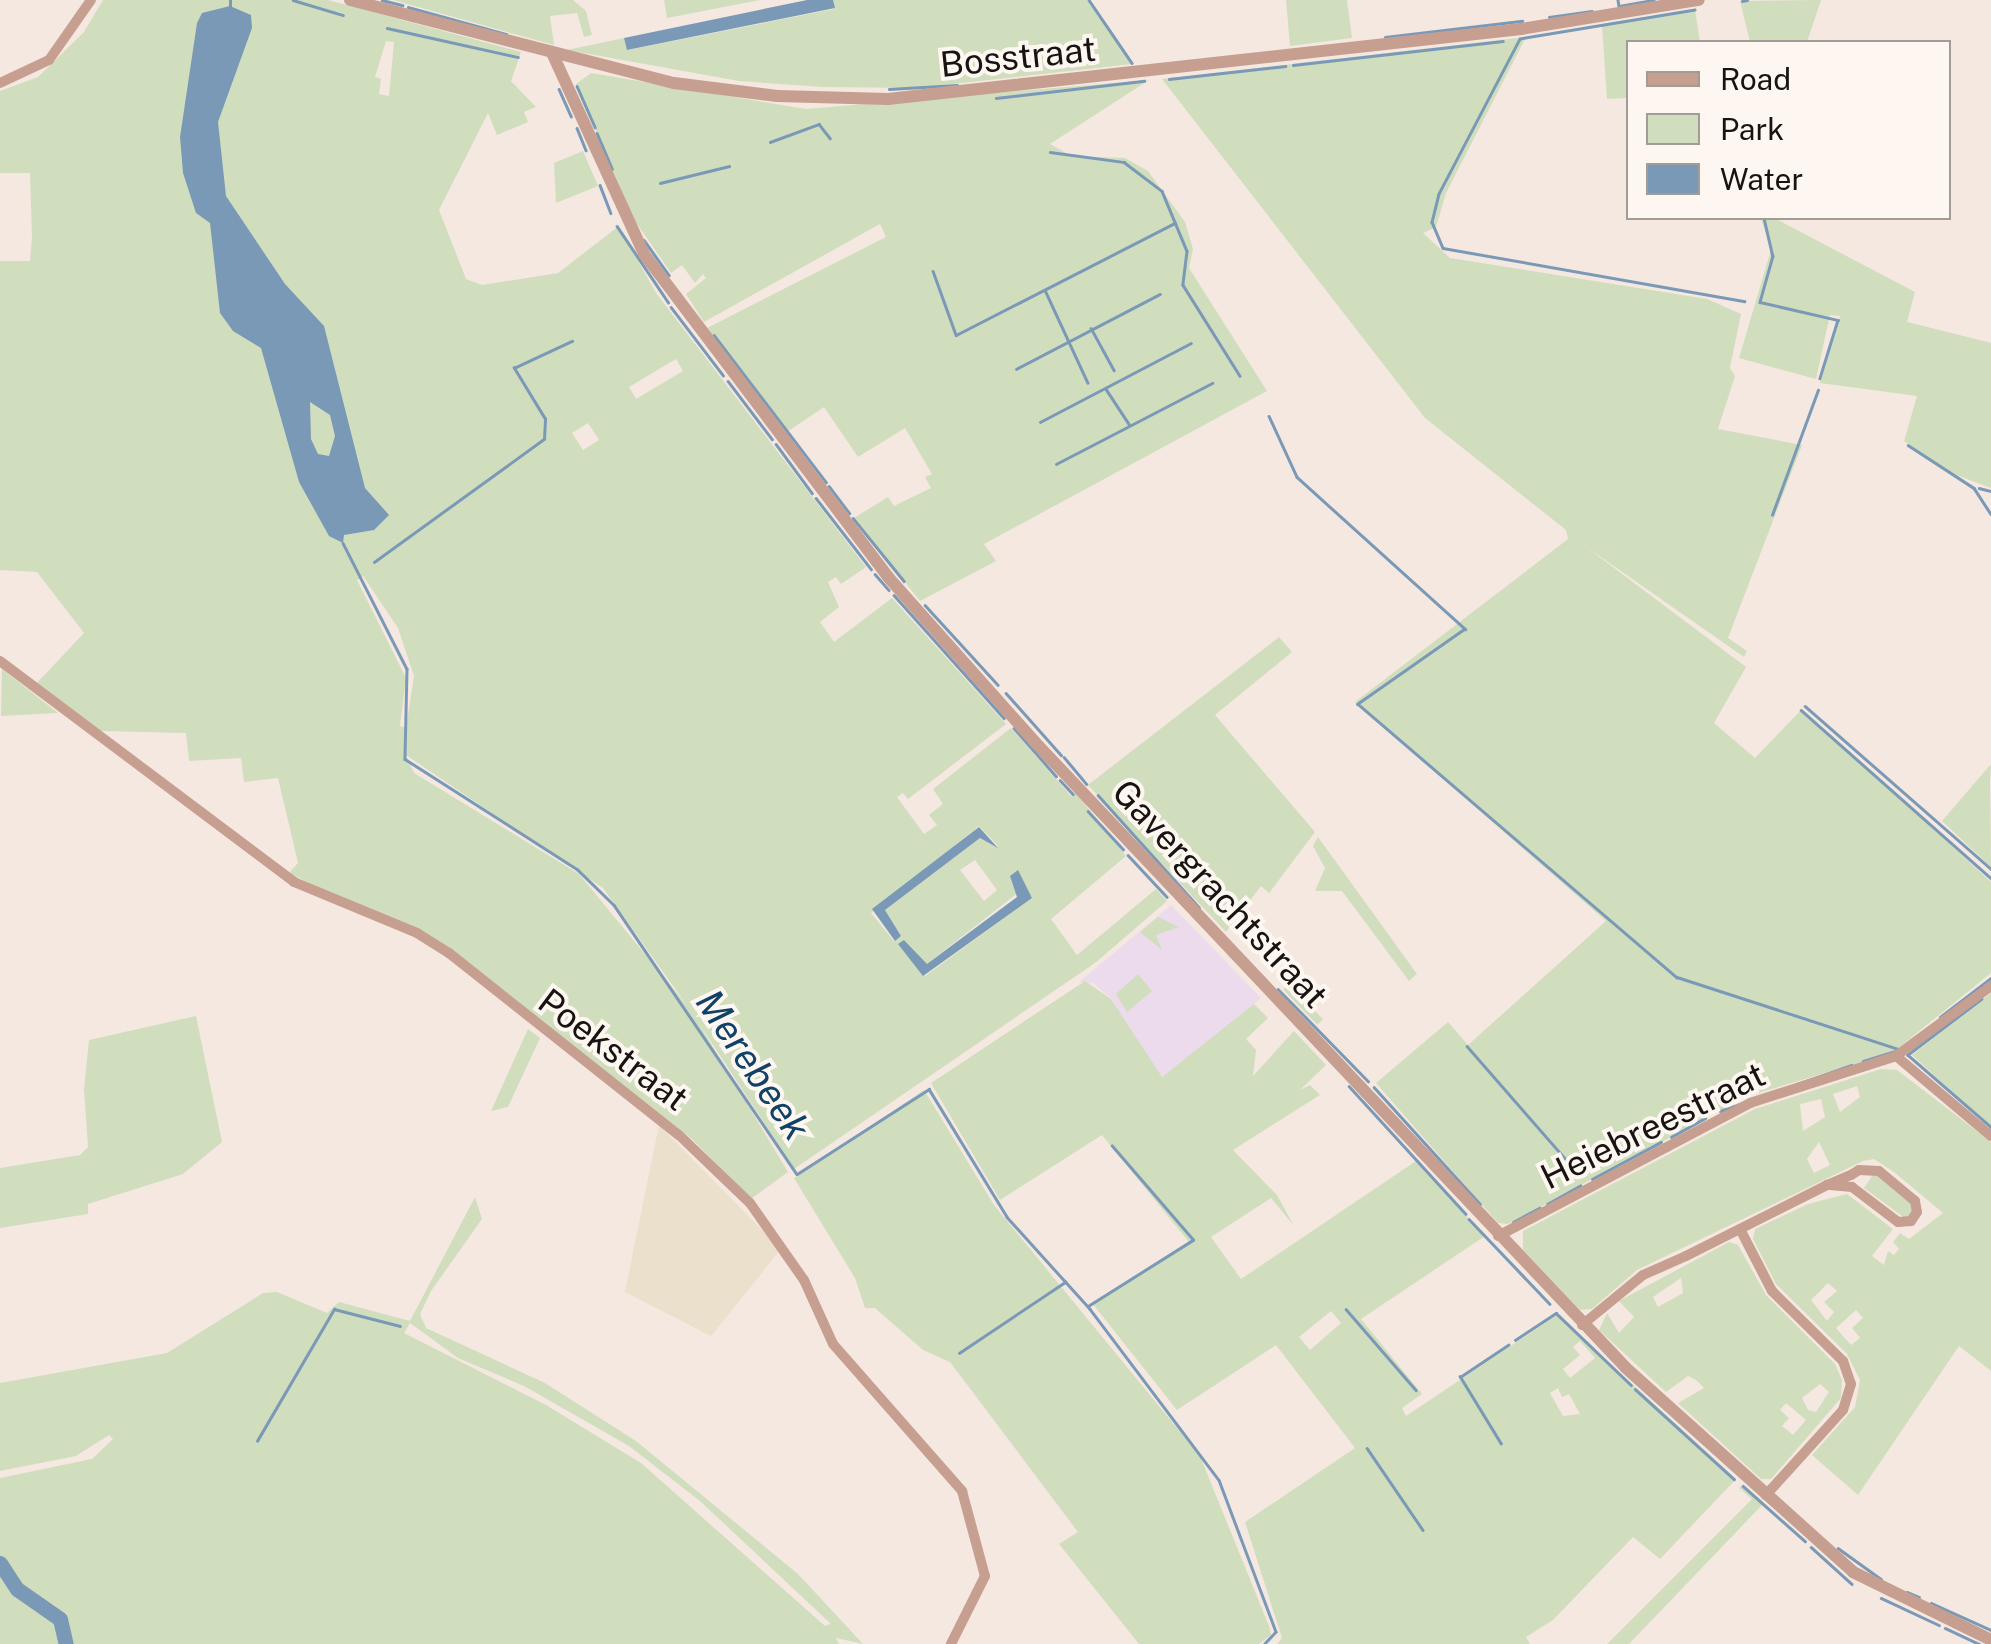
<!DOCTYPE html>
<html>
<head>
<meta charset="utf-8">
<style>
	body { margin:0 }
	#map { position:relative; width:1991px; height:1644px; overflow:hidden; background:#f5e8e0; font-family:"Public Sans",sans-serif }
	div>[style] { position:absolute }
	.industrial>* { inset:0; background:#eae0cb }
	.education>* { inset:0; background:#ecdbec }
	.green>* { inset:0; background:#d0debe; transform-origin:0 0 }
	.water>* { inset:0; background:#7a99b7 }
	.stream>* { height:2.5px; margin:-1.25px; padding:0 1.25px; transform-origin:1.25px; border-radius:1.25px; background:#7a99b7 }
	.river>* { height:15px; margin:-7.5px; padding:0 7.5px; transform-origin:7.5px; border-radius:7.5px; background:#7a99b7 }
	.minor>* { height:10px; margin:-5px; padding:0 5px; transform-origin:5px; border-radius:5px; background:#c79f90 }
	.tertiary>* { height:12px; margin:-6px; padding:0 6px; transform-origin:6px; border-radius:6px; background:#c79f90 }
	span { translate:-50% -50%; white-space:nowrap; text-align:center; line-height:1.15; -webkit-text-stroke:8px #fef7f1; paint-order:stroke }
	.street-label { font-size:35px; color:#171310 }
	.water-label { font-size:38px; color:#104169; font-style:italic }
	.legend { position:absolute; left:1626px; top:40px; width:325px; height:180px; box-sizing:border-box; background:#fef7f1; border:2px solid #a29c97; margin:0; padding:12px 18px; list-style:none; font-size:30px; color:#171310 }
	.legend li { display:flex; align-items:center; gap:20px; height:50px }
	.legend b { width:50px; border:2px solid #a29c97 }
</style>
</head>
<body>
<div id="map">
	<div class="industrial">
		<i style="clip-path:polygon(659px 1125px,781px 1249px,711px 1336px,625px 1292px)"></i>
	</div>
	<div class="education">
		<i style="clip-path:polygon(1171px 905px,1261px 998px,1168px 1077px,1156px 1074px,1111px 998px,1093px 983px,1079px 982px)"></i>
	</div>
	<div class="green">
		<i style="clip-path:polygon(evenodd,103px 0,328px 0,521px 52px,511px 81px,536px 107px,524px 112px,528px 122px,497px 135px,488px 113px,439px 210px,466px 279px,482px 285px,558px 273px,619px 226px,656px 293px,866px 567px,841px 584px,836px 577px,828px 582px,839px 607px,820px 622px,834px 642px,892px 598px,1006px 724px,908px 799px,903px 793px,897px 797px,924px 834px,937px 825px,929px 815px,943px 804px,933px 789px,1011px 728px,1071px 796px,1076px 793px,1126px 856px,1051px 919px,1077px 955px,1156px 889px,1167px 901px,1095px 963px,794px 1169px,698px 1022px,788px 1172px,751px 1199px,692px 1139px,460px 958px,289px 873px,298px 863px,278px 778px,244px 782px,241px 758px,189px 761px,186px 733px,101px 731px,35px 685px,84px 633px,37px 572px,0 570px,0 261px,30px 261px,32px 238px,30px 173px,0 173px,0 91px,38px 77px,84px 32px,103px 0,386px 41px,394px 42px,389px 96px,379px 94px,381px 79px,375px 77px,386px 41px,103px 0,676px 359px,683px 371px,636px 399px,629px 387px,676px 359px,103px 0,588px 423px,599px 440px,583px 450px,572px 433px,588px 423px,103px 0,363px 576px,398px 628px,414px 676px,406px 728px,400px 726px,406px 678px,357px 580px,363px 576px,103px 0,406px 755px,603px 888px,686px 1004px,579px 874px,414px 773px,406px 755px,103px 0,979px 826px,999px 847px,980px 838px,885px 910px,901px 936px,894px 941px,871px 913px,979px 826px,103px 0,975px 860px,997px 890px,984px 901px,960px 870px,975px 860px,103px 0,1019px 892px,1033px 897px,925px 976px,899px 945px,904px 940px,927px 964px,1019px 892px)"></i>
		<i style="clip-path:polygon(393px 0,573px 0,586px 11px,592px 35px,584px 37px,577px 13px,550px 16px,554px 45px)"></i>
		<i style="clip-path:polygon(664px 0,760px 0,667px 18px)"></i>
		<i style="clip-path:polygon(833px 0,1087px 0,1132px 64px,917px 88px,823px 87px,739px 81px,567px 50px,624px 38px,628px 50px,834px 9px)"></i>
		<i style="clip-path:polygon(1286px 0,1347px 0,1352px 38px,1290px 46px)"></i>
		<i style="clip-path:polygon(1821px 0,1807px 42px,1750px 42px,1740px 1px)"></i>
		<i style="clip-path:polygon(1695px 10px,1700px 42px,1628px 42px,1628px 98px,1607px 99px,1602px 26px)"></i>
		<i style="clip-path:polygon(1526px 37px,1446px 193px,1436px 227px,1423px 233px,1450px 258px,1707px 299px,1741px 314px,1730px 368px,1735px 376px,1718px 429px,1802px 445px,1728px 638px,1747px 651px,1744px 657px,1585px 546px,1746px 667px,1714px 723px,1755px 758px,1802px 709px,1991px 882px,1991px 973px,1892px 1053px,1748px 1096px,1508px 1224px,1498px 1223px,1376px 1083px,1448px 1022px,1468px 1045px,1606px 921px,1355px 702px,1568px 539px,1566px 530px,1425px 418px,1162px 79px)"></i>
		<i style="clip-path:polygon(591px 73px,806px 109px,1149px 80px,1050px 144px,1071px 156px,1125px 158px,1148px 171px,1185px 222px,1193px 249px,1189px 268px,1267px 391px,984px 544px,996px 561px,920px 601px,854px 518px,888px 497px,894px 506px,931px 488px,925px 477px,932px 474px,905px 428px,858px 457px,824px 407px,787px 432px,707px 328px,886px 237px,880px 224px,704px 322px,686px 294px,706px 278px,703px 274px,695px 283px,682px 265px,671px 273px,633px 218px,576px 84px)"></i>
		<i style="clip-path:polygon(583px 151px,598px 186px,556px 203px,554px 163px)"></i>
		<i style="clip-path:polygon(1761px 218px,1774px 218px,1915px 292px,1907px 322px,1991px 343px,1991px 488px,1951px 473px,1904px 441px,1917px 396px,1820px 383px,1840px 316px,1830px 315px,1816px 379px,1739px 358px,1771px 250px)"></i>
		<i style="clip-path:polygon(1279px 637px,1292px 652px,1215px 715px,1315px 832px,1269px 893px,1261px 886px,1226px 932px,1088px 785px)"></i>
		<i style="clip-path:polygon(2px 669px,58px 713px,1px 716px)"></i>
		<i style="clip-path:polygon(1991px 764px,1990px 782px,1991px 867px,1942px 821px)"></i>
		<i style="clip-path:polygon(1318px 837px,1417px 974px,1409px 981px,1342px 891px,1315px 891px,1325px 868px,1313px 846px)"></i>
		<i style="clip-path:polygon(1158px 917px,1179px 927px,1156px 935px,1162px 950px,1140px 932px)"></i>
		<i style="clip-path:polygon(1138px 974px,1152px 991px,1127px 1012px,1116px 994px)"></i>
		<i style="clip-path:polygon(evenodd,1085px 981px,1111px 999px,1162px 1077px,1254px 1004px,1268px 1018px,1246px 1039px,1256px 1050px,1253px 1076px,1294px 1031px,1326px 1065px,1300px 1090px,1310px 1085px,1320px 1095px,1233px 1150px,1277px 1195px,1294px 1226px,1271px 1198px,1211px 1237px,1241px 1279px,1416px 1161px,1485px 1236px,1361px 1319px,1422px 1394px,1402px 1408px,1406px 1416px,1557px 1315px,1736px 1479px,1660px 1559px,1633px 1537px,1553px 1620px,1526px 1637px,1530px 1644px,1277px 1644px,1282px 1638px,1245px 1522px,1355px 1448px,1276px 1345px,1177px 1410px,1092px 1303px,1189px 1242px,1102px 1135px,1000px 1200px,931px 1083px,1085px 981px,1331px 1311px,1341px 1323px,1310px 1350px,1299px 1337px,1331px 1311px,1085px 981px,1580px 1341px,1595px 1358px,1570px 1378px,1563px 1369px,1580px 1355px,1573px 1347px,1580px 1341px,1085px 981px,1558px 1388px,1562px 1397px,1569px 1394px,1580px 1414px,1563px 1416px,1550px 1393px,1558px 1388px)"></i>
		<i style="left:1289px;top:984px;width:49px;height:8px;rotate:46deg"></i>
		<i style="clip-path:polygon(1991px 993px,1991px 1128px,1912px 1055px)"></i>
		<i style="clip-path:polygon(196px 1016px,222px 1142px,183px 1174px,88px 1204px,88px 1214px,0 1228px,0 1168px,80px 1155px,88px 1147px,84px 1089px,89px 1040px)"></i>
		<i style="clip-path:polygon(528px 1029px,540px 1038px,508px 1107px,491px 1111px)"></i>
		<i style="clip-path:polygon(evenodd,1881px 1069px,1897px 1070px,1991px 1142px,1991px 1371px,1959px 1346px,1858px 1495px,1812px 1455px,1855px 1407px,1860px 1380px,1847px 1354px,1776px 1284px,1753px 1239px,1755px 1229px,1808px 1204px,1847px 1194px,1893px 1229px,1872px 1256px,1884px 1265px,1888px 1251px,1894px 1255px,1899px 1249px,1893px 1242px,1900px 1233px,1909px 1239px,1943px 1213px,1894px 1172px,1874px 1159px,1863px 1161px,1637px 1270px,1592px 1309px,1580px 1310px,1523px 1250px,1523px 1231px,1755px 1109px,1881px 1069px,1857px 1086px,1860px 1097px,1840px 1112px,1833px 1094px,1857px 1086px,1881px 1069px,1821px 1099px,1825px 1117px,1803px 1131px,1800px 1104px,1821px 1099px,1881px 1069px,1819px 1142px,1830px 1165px,1814px 1173px,1807px 1159px,1819px 1142px,1881px 1069px,1828px 1283px,1837px 1291px,1824px 1302px,1834px 1312px,1827px 1321px,1811px 1300px,1828px 1283px,1881px 1069px,1856px 1310px,1863px 1318px,1852px 1328px,1860px 1338px,1851px 1345px,1836px 1328px,1856px 1310px)"></i>
		<i style="clip-path:polygon(924px 1090px,994px 1205px,1200px 1456px,1269px 1626px,1271px 1635px,1259px 1644px,1139px 1644px,1059px 1544px,1078px 1532px,950px 1362px,923px 1350px,875px 1308px,865px 1308px,855px 1278px,794px 1178px)"></i>
		<i style="clip-path:polygon(1874px 1173px,1909px 1200px,1914px 1209px,1906px 1219px,1864px 1188px)"></i>
		<i style="clip-path:polygon(evenodd,475px 1197px,482px 1219px,431px 1291px,420px 1314px,426px 1328px,545px 1383px,636px 1441px,798px 1574px,863px 1644px,836px 1638px,839px 1644px,68px 1644px,61px 1614px,19px 1587px,0 1557px,0 1478px,92px 1459px,113px 1439px,109px 1435px,76px 1456px,0 1471px,0 1383px,167px 1353px,263px 1293px,277px 1292px,327px 1313px,339px 1302px,410px 1321px,475px 1197px,410px 1323px,458px 1358px,524px 1386px,629px 1446px,700px 1501px,831px 1624px,825px 1626px,641px 1463px,546px 1405px,404px 1333px,410px 1323px)"></i>
		<i style="clip-path:polygon(evenodd,1729px 1242px,1738px 1245px,1766px 1295px,1835px 1364px,1842px 1380px,1841px 1398px,1771px 1479px,1761px 1479px,1678px 1403px,1704px 1388px,1696px 1380px,1688px 1376px,1666px 1392px,1599px 1330px,1607px 1313px,1619px 1333px,1634px 1317px,1619px 1301px,1729px 1242px,1681px 1278px,1683px 1293px,1658px 1307px,1653px 1297px,1681px 1278px,1729px 1242px,1820px 1384px,1829px 1392px,1816px 1412px,1808px 1410px,1802px 1398px,1820px 1384px,1729px 1242px,1786px 1403px,1806px 1420px,1793px 1435px,1782px 1426px,1789px 1418px,1780px 1410px,1786px 1403px)"></i>
		<i style="clip-path:polygon(1743px 1484px,1764px 1503px,1629px 1644px,1607px 1644px,1752px 1499px,1739px 1488px)"></i>
		<i style="clip-path:polygon(0 1568px,16px 1592px,51px 1614px,62px 1644px,0 1644px)"></i>
	</div>
	<div class="water">
		<i style="clip-path:polygon(807px 0,833px 0,835px 8px,627px 50px,624px 38px)"></i>
		<i style="clip-path:polygon(evenodd,230px 6px,251px 15px,252px 28px,218px 122px,226px 196px,285px 284px,324px 326px,365px 488px,389px 515px,374px 530px,344px 535px,343px 543px,329px 536px,299px 482px,261px 348px,233px 331px,220px 313px,210px 223px,196px 213px,183px 173px,180px 137px,197px 23px,202px 13px,230px 6px,310px 402px,330px 415px,335px 436px,329px 456px,318px 454px,311px 439px,310px 402px)"></i>
		<i style="clip-path:polygon(979px 827px,998px 848px,980px 838px,885px 910px,901px 936px,895px 941px,872px 909px)"></i>
		<i style="clip-path:polygon(1018px 870px,1032px 898px,923px 976px,898px 944px,904px 940px,927px 964px,1017px 897px,1010px 876px)"></i>
	</div>
	<div class="stream">
		<i style="left:293px;top:0;width:52px;rotate:16.7deg"></i>
		<i style="left:382px;top:0;width:21px;rotate:14deg"></i>
		<i style="left:1089px;top:0;width:76px;rotate:55.7deg"></i>
		<i style="left:1618px;top:0;width:6px;rotate:81deg"></i>
		<i style="left:1619px;top:6px;width:35px;rotate:-10deg"></i>
		<i style="left:1742px;top:1px;width:5px;rotate:-11deg"></i>
		<i style="left:230px;top:6px;width:6px;rotate:-90deg"></i>
		<i style="left:408px;top:7px;width:102px;rotate:15.4deg"></i>
		<i style="left:1695px;top:10px;width:177px;rotate:170.6deg"></i>
		<i style="left:1520px;top:39px;width:175px;rotate:117.6deg"></i>
		<i style="left:1439px;top:194px;width:29px;rotate:104deg"></i>
		<i style="left:1432px;top:222px;width:28px;rotate:67deg"></i>
		<i style="left:1443px;top:248px;width:306px;rotate:10deg"></i>
		<i style="left:1549px;top:17px;width:43px;rotate:-7.9deg"></i>
		<i style="left:387px;top:28px;width:134px;rotate:12.5deg"></i>
		<i style="left:1385px;top:37px;width:138px;rotate:-6.7deg"></i>
		<i style="left:1293px;top:65px;width:211px;rotate:-6.5deg"></i>
		<i style="left:1169px;top:79px;width:117px;rotate:-6.4deg"></i>
		<i style="left:577px;top:86px;width:45px;rotate:66.3deg"></i>
		<i style="left:559px;top:89px;width:30px;rotate:66deg"></i>
		<i style="left:889px;top:89px;width:68px;rotate:-3.4deg"></i>
		<i style="left:996px;top:98px;width:149px;rotate:-6.6deg"></i>
		<i style="left:577px;top:128px;width:24px;rotate:68deg"></i>
		<i style="left:597px;top:133px;width:39px;rotate:67deg"></i>
		<i style="left:770px;top:142px;width:52px;rotate:-20.2deg"></i>
		<i style="left:819px;top:124px;width:18px;rotate:52deg"></i>
		<i style="left:1050px;top:152px;width:75px;rotate:7.7deg"></i>
		<i style="left:1124px;top:162px;width:48px;rotate:37.3deg"></i>
		<i style="left:1162px;top:191px;width:65px;rotate:67.4deg"></i>
		<i style="left:1187px;top:251px;width:34px;rotate:97deg"></i>
		<i style="left:1183px;top:285px;width:107px;rotate:57.9deg"></i>
		<i style="left:660px;top:183px;width:71px;rotate:-13.8deg"></i>
		<i style="left:600px;top:185px;width:30px;rotate:69deg"></i>
		<i style="left:1764px;top:218px;width:39px;rotate:77deg"></i>
		<i style="left:1773px;top:256px;width:48px;rotate:105.8deg"></i>
		<i style="left:1760px;top:302px;width:80px;rotate:13deg"></i>
		<i style="left:1838px;top:320px;width:61px;rotate:107.2deg"></i>
		<i style="left:617px;top:226px;width:92px;rotate:56.1deg"></i>
		<i style="left:644px;top:240px;width:43px;rotate:54.5deg"></i>
		<i style="left:933px;top:271px;width:68px;rotate:70.2deg"></i>
		<i style="left:956px;top:335px;width:246px;rotate:-27.1deg"></i>
		<i style="left:1045px;top:290px;width:102px;rotate:65.2deg"></i>
		<i style="left:671px;top:307px;width:86px;rotate:52.6deg"></i>
		<i style="left:1091px;top:328px;width:48px;rotate:61.3deg"></i>
		<i style="left:714px;top:335px;width:185px;rotate:52.7deg"></i>
		<i style="left:1016px;top:369px;width:162px;rotate:-27.5deg"></i>
		<i style="left:728px;top:381px;width:73px;rotate:52.8deg"></i>
		<i style="left:1106px;top:389px;width:42px;rotate:56.7deg"></i>
		<i style="left:1269px;top:416px;width:67px;rotate:65.3deg"></i>
		<i style="left:1297px;top:477px;width:227px;rotate:42.1deg"></i>
		<i style="left:1465px;top:629px;width:131px;rotate:145deg"></i>
		<i style="left:1358px;top:704px;width:420px;rotate:40.6deg"></i>
		<i style="left:1677px;top:977px;width:232px;rotate:18deg"></i>
		<i style="left:1040px;top:422px;width:170px;rotate:-27.6deg"></i>
		<i style="left:776px;top:444px;width:61px;rotate:53.7deg"></i>
		<i style="left:1908px;top:445px;width:79px;rotate:33.1deg"></i>
		<i style="left:1974px;top:488px;width:31px;rotate:57deg"></i>
		<i style="left:1056px;top:464px;width:176px;rotate:-27.4deg"></i>
		<i style="left:829px;top:486px;width:34px;rotate:53deg"></i>
		<i style="left:1979px;top:488px;width:12px;rotate:14deg"></i>
		<i style="left:816px;top:498px;width:90px;rotate:52.2deg"></i>
		<i style="left:1772px;top:515px;width:133px;rotate:-69.8deg"></i>
		<i style="left:853px;top:518px;width:81px;rotate:51deg"></i>
		<i style="left:343px;top:543px;width:141px;rotate:63.1deg"></i>
		<i style="left:407px;top:669px;width:90px;rotate:91.3deg"></i>
		<i style="left:405px;top:759px;width:204px;rotate:32.6deg"></i>
		<i style="left:577px;top:869px;width:52px;rotate:44.2deg"></i>
		<i style="left:614px;top:905px;width:325px;rotate:55.8deg"></i>
		<i style="left:797px;top:1174px;width:157px;rotate:-32.8deg"></i>
		<i style="left:929px;top:1089px;width:150px;rotate:58.6deg"></i>
		<i style="left:1007px;top:1217px;width:124px;rotate:47.9deg"></i>
		<i style="left:1090px;top:1309px;width:214px;rotate:53deg"></i>
		<i style="left:1219px;top:1480px;width:162px;rotate:69.4deg"></i>
		<i style="left:1276px;top:1632px;width:16px;rotate:133deg"></i>
		<i style="left:374px;top:562px;width:210px;rotate:-35.9deg"></i>
		<i style="left:544px;top:439px;width:20px;rotate:-87deg"></i>
		<i style="left:545px;top:419px;width:60px;rotate:-121.3deg"></i>
		<i style="left:514px;top:368px;width:64px;rotate:-25deg"></i>
		<i style="left:875px;top:574px;width:21px;rotate:49deg"></i>
		<i style="left:894px;top:595px;width:165px;rotate:48.2deg"></i>
		<i style="left:925px;top:605px;width:108px;rotate:47.6deg"></i>
		<i style="left:1006px;top:693px;width:83px;rotate:48.4deg"></i>
		<i style="left:1805px;top:706px;width:247px;rotate:41.2deg"></i>
		<i style="left:1801px;top:710px;width:254px;rotate:41.5deg"></i>
		<i style="left:1014px;top:728px;width:64px;rotate:48.8deg"></i>
		<i style="left:1064px;top:757px;width:35px;rotate:50deg"></i>
		<i style="left:1060px;top:780px;width:19px;rotate:47deg"></i>
		<i style="left:1098px;top:795px;width:151px;rotate:48deg"></i>
		<i style="left:1088px;top:811px;width:52px;rotate:47.4deg"></i>
		<i style="left:1128px;top:855px;width:57px;rotate:47.1deg"></i>
		<i style="left:1278px;top:989px;width:129px;rotate:45.6deg"></i>
		<i style="left:1982px;top:999px;width:93px;rotate:142.9deg"></i>
		<i style="left:1908px;top:1055px;width:110px;rotate:40.9deg"></i>
		<i style="left:1940px;top:1017px;width:64px;rotate:-37.4deg"></i>
		<i style="left:1467px;top:1046px;width:166px;rotate:48.9deg"></i>
		<i style="left:1863px;top:1061px;width:37px;rotate:-17deg"></i>
		<i style="left:1349px;top:1086px;width:173px;rotate:47.6deg"></i>
		<i style="left:1374px;top:1087px;width:158px;rotate:47.8deg"></i>
		<i style="left:1720px;top:1111px;width:139px;rotate:-19.3deg"></i>
		<i style="left:1671px;top:1137px;width:39px;rotate:-29deg"></i>
		<i style="left:1592px;top:1179px;width:78px;rotate:-28.2deg"></i>
		<i style="left:1547px;top:1204px;width:38px;rotate:-29deg"></i>
		<i style="left:1469px;top:1219px;width:117px;rotate:46.4deg"></i>
		<i style="left:1513px;top:1222px;width:30px;rotate:-28deg"></i>
		<i style="left:1088px;top:1306px;width:124px;rotate:-32.2deg"></i>
		<i style="left:1193px;top:1240px;width:124px;rotate:-130.8deg"></i>
		<i style="left:1346px;top:1309px;width:107px;rotate:49.2deg"></i>
		<i style="left:1515px;top:1340px;width:49px;rotate:-33.4deg"></i>
		<i style="left:1556px;top:1313px;width:104px;rotate:43.8deg"></i>
		<i style="left:959px;top:1353px;width:128px;rotate:-33.8deg"></i>
		<i style="left:1635px;top:1389px;width:134px;rotate:42.3deg"></i>
		<i style="left:257px;top:1441px;width:153px;rotate:-59.7deg"></i>
		<i style="left:334px;top:1309px;width:68px;rotate:14.4deg"></i>
		<i style="left:1501px;top:1444px;width:79px;rotate:-121.5deg"></i>
		<i style="left:1460px;top:1377px;width:58px;rotate:-33.7deg"></i>
		<i style="left:1367px;top:1448px;width:99px;rotate:55.7deg"></i>
		<i style="left:1743px;top:1486px;width:83px;rotate:41.6deg"></i>
		<i style="left:1811px;top:1547px;width:55px;rotate:42.1deg"></i>
		<i style="left:1838px;top:1548px;width:53px;rotate:35.8deg"></i>
		<i style="left:1907px;top:1592px;width:13px;rotate:23deg"></i>
		<i style="left:1881px;top:1598px;width:64px;rotate:25deg"></i>
		<i style="left:1931px;top:1603px;width:66px;rotate:24.2deg"></i>
		<i style="left:1945px;top:1628px;width:38px;rotate:25deg"></i>
	</div>
	<div class="river">
		<i style="left:0;top:1563px;width:31px;rotate:57deg"></i>
		<i style="left:17px;top:1589px;width:52px;rotate:34.9deg"></i>
		<i style="left:60px;top:1619px;width:26px;rotate:77deg"></i>
	</div>
	<div class="minor">
		<i style="left:0;top:83px;width:54px;rotate:-25.1deg"></i>
		<i style="left:49px;top:60px;width:73px;rotate:-55deg"></i>
		<i style="left:0;top:661px;width:368px;rotate:36.9deg"></i>
		<i style="left:294px;top:882px;width:133px;rotate:22.5deg"></i>
		<i style="left:417px;top:933px;width:38px;rotate:32deg"></i>
		<i style="left:449px;top:953px;width:293px;rotate:38.4deg"></i>
		<i style="left:679px;top:1135px;width:98px;rotate:43.8deg"></i>
		<i style="left:750px;top:1203px;width:94px;rotate:55deg"></i>
		<i style="left:804px;top:1280px;width:70px;rotate:65.6deg"></i>
		<i style="left:833px;top:1344px;width:196px;rotate:48.7deg"></i>
		<i style="left:962px;top:1491px;width:88px;rotate:74.9deg"></i>
		<i style="left:985px;top:1576px;width:76px;rotate:116.6deg"></i>
		<i style="left:1896px;top:1056px;width:124px;rotate:40.1deg"></i>
		<i style="left:1740px;top:1229px;width:70px;rotate:62.7deg"></i>
		<i style="left:1772px;top:1291px;width:100px;rotate:44.6deg"></i>
		<i style="left:1843px;top:1361px;width:24px;rotate:71deg"></i>
		<i style="left:1851px;top:1384px;width:27px;rotate:107deg"></i>
		<i style="left:1843px;top:1410px;width:115px;rotate:132.2deg"></i>
		<i style="left:1498px;top:1236px;width:285px;rotate:-27.8deg"></i>
		<i style="left:1750px;top:1103px;width:153px;rotate:-17.8deg"></i>
		<i style="left:1896px;top:1056px;width:118px;rotate:-36.4deg"></i>
		<i style="left:1582px;top:1325px;width:79px;rotate:-39.3deg"></i>
		<i style="left:1643px;top:1275px;width:47px;rotate:-23.8deg"></i>
		<i style="left:1686px;top:1256px;width:158px;rotate:-26.7deg"></i>
		<i style="left:1827px;top:1185px;width:26px;rotate:-23deg"></i>
		<i style="left:1851px;top:1175px;width:9px;rotate:-32deg"></i>
		<i style="left:1859px;top:1170px;width:20px;rotate:3deg"></i>
		<i style="left:1879px;top:1171px;width:47px;rotate:39.8deg"></i>
		<i style="left:1915px;top:1201px;width:11px;rotate:80deg"></i>
		<i style="left:1917px;top:1212px;width:11px;rotate:124deg"></i>
		<i style="left:1911px;top:1221px;width:13px;rotate:176deg"></i>
		<i style="left:1898px;top:1222px;width:58px;rotate:-142.7deg"></i>
		<i style="left:1852px;top:1187px;width:25px;rotate:-175deg"></i>
	</div>
	<div class="tertiary">
		<i style="left:350px;top:0;width:334px;rotate:14.4deg"></i>
		<i style="left:674px;top:83px;width:104px;rotate:7.2deg"></i>
		<i style="left:777px;top:96px;width:111px;rotate:1.5deg"></i>
		<i style="left:888px;top:99px;width:637px;rotate:-6.31deg"></i>
		<i style="left:1521px;top:29px;width:180px;rotate:-9.3deg"></i>
		<i style="left:553px;top:55px;width:219px;rotate:65.4deg"></i>
		<i style="left:644px;top:254px;width:405px;rotate:52.9deg"></i>
		<i style="left:888px;top:577px;width:220px;rotate:48.3deg"></i>
		<i style="left:1034px;top:741px;width:862px;rotate:46.64deg"></i>
		<i style="left:1626px;top:1368px;width:305px;rotate:41.9deg"></i>
		<i style="left:1853px;top:1572px;width:154px;rotate:26.2deg"></i>
	</div>
	<div class="street-label">
		<span style="left:1018px;top:57px;rotate:-6deg">Bosstraat</span>
		<span style="left:1220px;top:894px;rotate:47deg">Gavergrachtstraat</span>
		<span style="left:613px;top:1050px;rotate:37deg">Poekstraat</span>
		<span style="left:1653px;top:1126px;rotate:-26deg">Heiebreestraat</span>
	</div>
	<div class="water-label">
		<span style="left:753px;top:1065px;rotate:56deg">Merebeek</span>
	</div>
	<ul class="legend">
	<li><b style="height:12px;background:#c79f90"></b>Road</li>
	<li><b style="height:28px;background:#d0debe"></b>Park</li>
	<li><b style="height:28px;background:#7a99b7"></b>Water</li>
	</ul>
</div>
</body>
</html>
